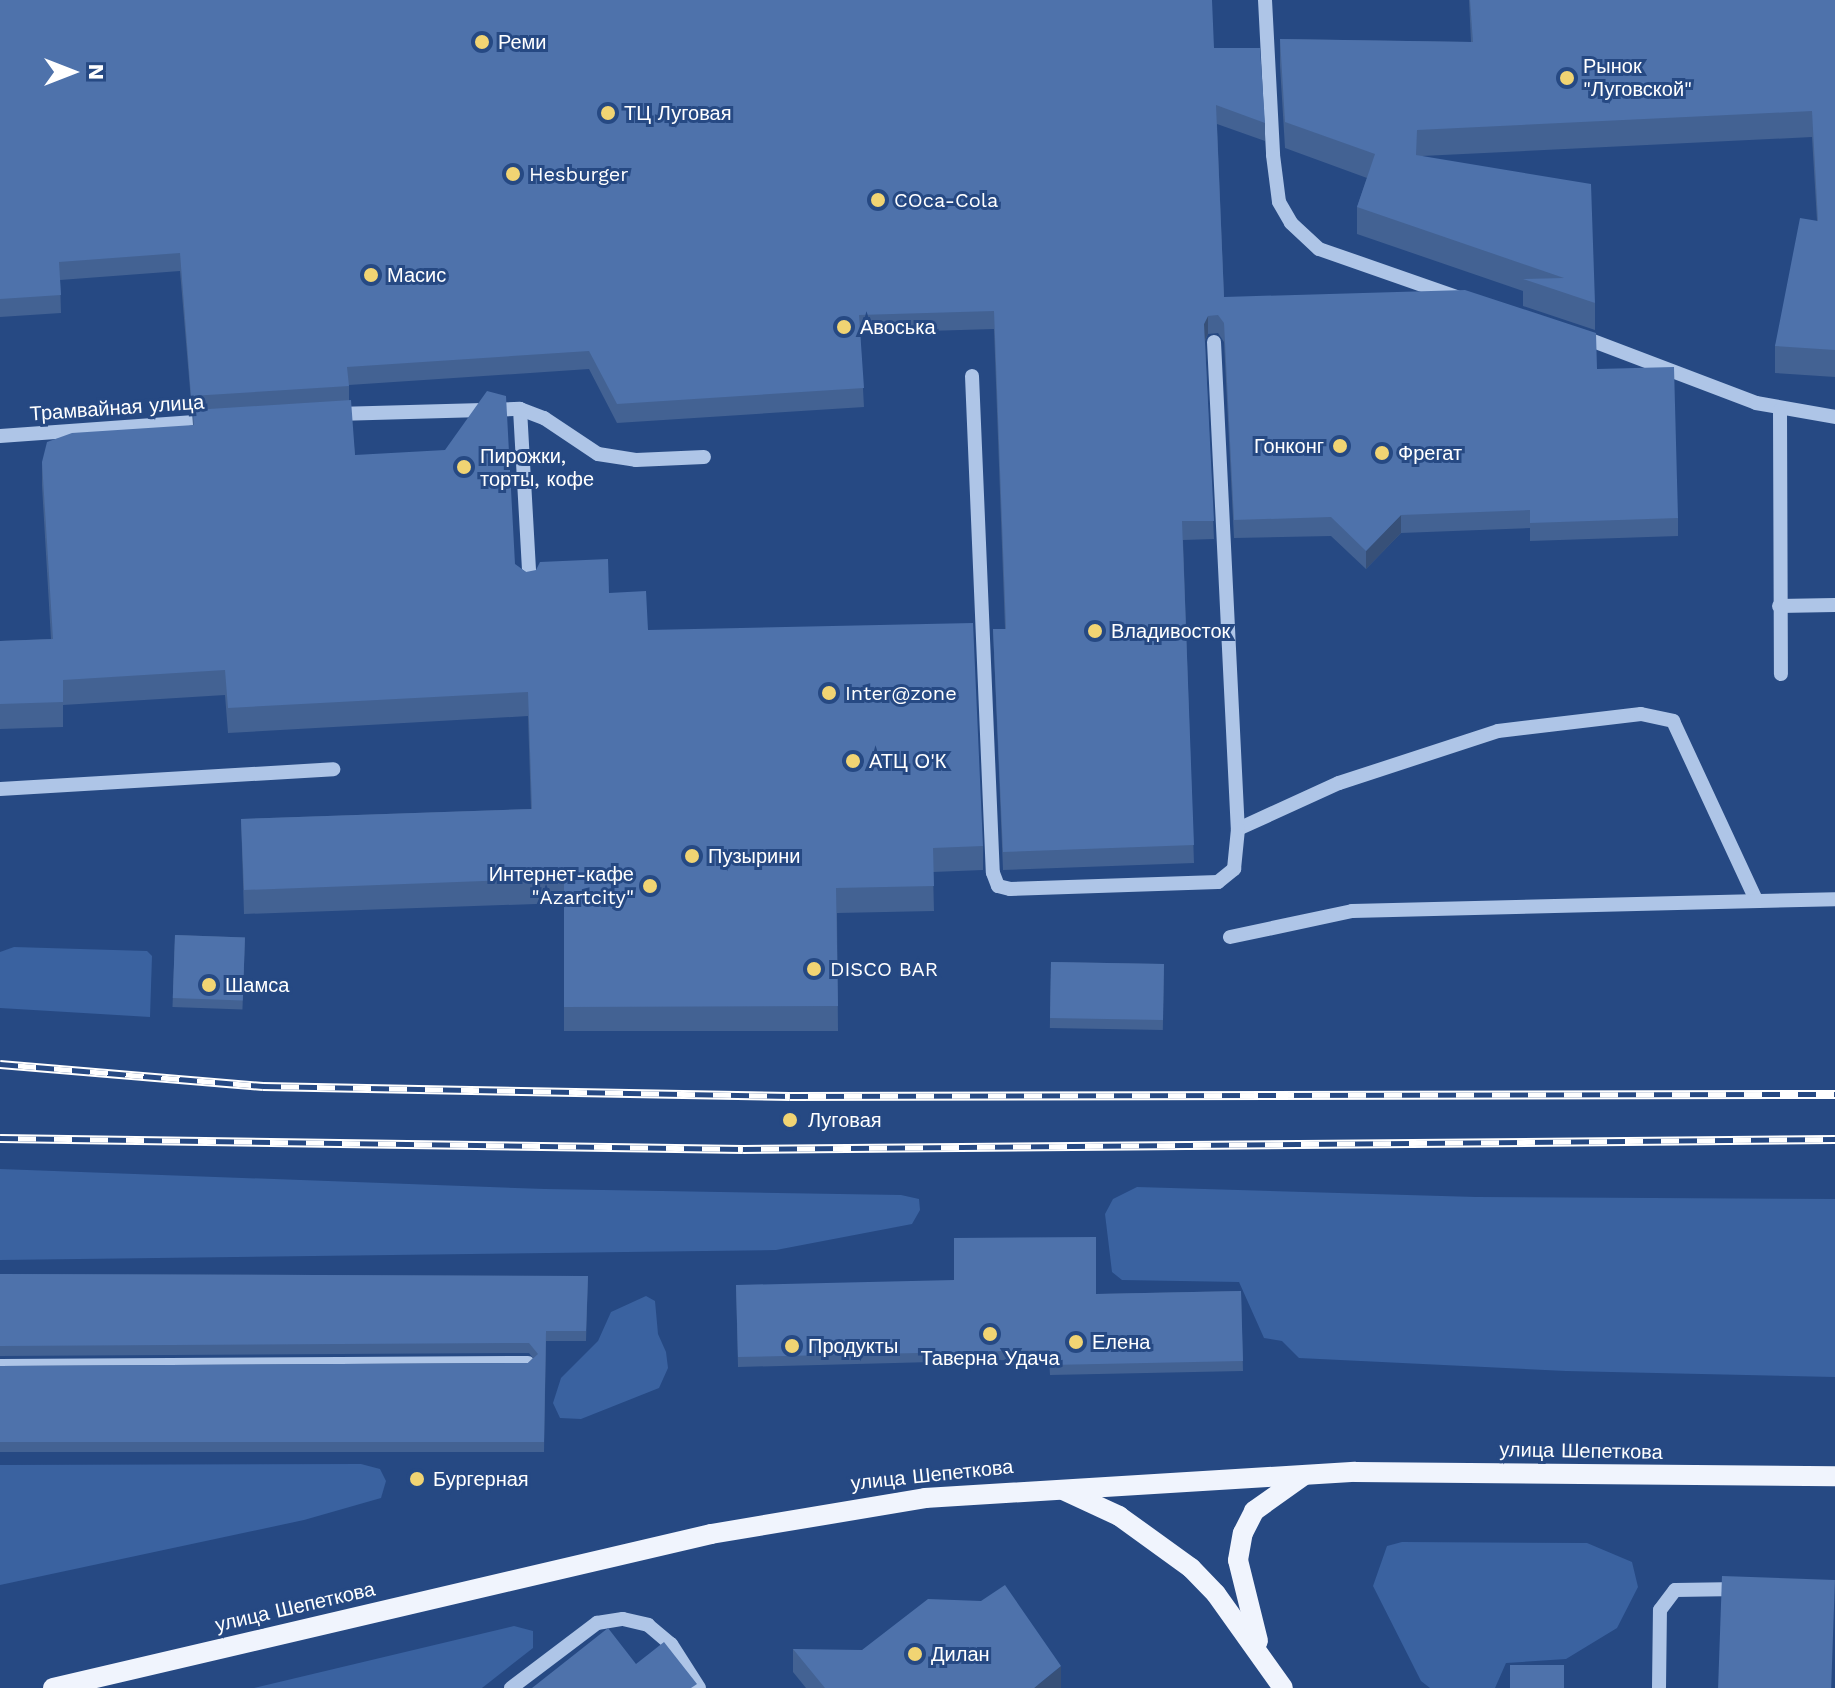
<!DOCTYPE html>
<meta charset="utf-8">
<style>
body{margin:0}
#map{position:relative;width:1835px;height:1688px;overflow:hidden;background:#264983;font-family:"Work Sans",sans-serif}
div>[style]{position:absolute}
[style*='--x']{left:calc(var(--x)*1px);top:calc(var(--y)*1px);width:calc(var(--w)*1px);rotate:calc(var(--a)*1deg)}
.green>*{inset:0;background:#3a62a0}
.minor>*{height:14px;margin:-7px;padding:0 7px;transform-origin:7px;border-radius:7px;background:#aec5e7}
.major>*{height:20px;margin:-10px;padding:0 10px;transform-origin:10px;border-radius:10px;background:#f0f4fd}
.rail>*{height:9px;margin-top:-4.5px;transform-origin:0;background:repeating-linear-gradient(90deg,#264983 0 18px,#fff 0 36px);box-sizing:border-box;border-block:2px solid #fff}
.wall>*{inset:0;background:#436293;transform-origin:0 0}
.shaded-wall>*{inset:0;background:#375078}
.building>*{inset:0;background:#4e72ab;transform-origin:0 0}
.dots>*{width:22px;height:22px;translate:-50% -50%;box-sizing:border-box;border:4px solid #264983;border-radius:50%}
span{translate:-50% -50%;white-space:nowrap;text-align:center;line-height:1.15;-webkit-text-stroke:6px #264983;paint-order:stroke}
.poi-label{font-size:20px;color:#fff}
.left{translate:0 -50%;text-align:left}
.right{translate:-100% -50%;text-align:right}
.street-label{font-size:20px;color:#fff}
.north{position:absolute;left:32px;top:32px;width:80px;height:80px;-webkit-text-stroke:6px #264983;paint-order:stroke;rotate:90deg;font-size:22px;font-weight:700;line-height:32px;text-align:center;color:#fff}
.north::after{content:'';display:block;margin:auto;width:28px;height:36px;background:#fff;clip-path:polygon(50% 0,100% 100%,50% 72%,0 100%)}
</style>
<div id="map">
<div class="green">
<i style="clip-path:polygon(14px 947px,147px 951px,152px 956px,150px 1017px,0 1008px,0 952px)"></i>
<i style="clip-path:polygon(0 1169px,545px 1189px,901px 1195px,919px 1199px,920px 1210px,912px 1224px,776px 1250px,0 1260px)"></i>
<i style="clip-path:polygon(1137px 1187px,1476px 1197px,1835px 1199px,1835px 1377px,1566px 1371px,1299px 1358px,1282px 1341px,1264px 1338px,1239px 1282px,1122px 1280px,1112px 1272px,1105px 1214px,1113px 1199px)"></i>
<i style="clip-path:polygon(646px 1296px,655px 1301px,658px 1334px,666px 1352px,668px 1368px,659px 1388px,581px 1419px,560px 1418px,553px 1403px,561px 1378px,598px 1341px,611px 1312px)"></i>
<i style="clip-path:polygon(361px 1464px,380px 1469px,386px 1481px,381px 1498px,304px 1520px,0 1585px,0 1465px)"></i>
<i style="clip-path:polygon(1402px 1542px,1587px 1543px,1632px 1562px,1638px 1587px,1617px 1628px,1566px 1659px,1506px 1663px,1495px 1688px,1430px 1688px,1421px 1681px,1373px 1586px,1387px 1546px)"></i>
<i style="clip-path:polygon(514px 1626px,533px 1631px,533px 1648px,482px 1688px,254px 1688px)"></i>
</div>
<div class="minor">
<i style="--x:1265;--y:0;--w:155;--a:87"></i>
<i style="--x:1273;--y:155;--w:47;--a:82.7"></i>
<i style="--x:1279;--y:202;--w:24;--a:60"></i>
<i style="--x:1291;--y:223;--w:38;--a:43"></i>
<i style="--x:1319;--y:249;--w:146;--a:19.2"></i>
<i style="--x:1580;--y:336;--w:188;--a:20.8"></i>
<i style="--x:1756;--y:403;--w:80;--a:10"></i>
<i style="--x:1214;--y:342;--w:488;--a:87.2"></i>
<i style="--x:1238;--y:829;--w:111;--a:-24.5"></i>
<i style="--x:1339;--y:783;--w:167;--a:-18.1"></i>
<i style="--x:1498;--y:731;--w:144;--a:-6.8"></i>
<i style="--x:1641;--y:714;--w:33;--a:12"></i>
<i style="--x:1673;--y:721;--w:197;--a:65.1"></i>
<i style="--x:972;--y:376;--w:497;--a:87.6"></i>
<i style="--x:993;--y:873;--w:14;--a:69"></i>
<i style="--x:998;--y:886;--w:12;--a:14"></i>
<i style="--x:1010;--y:889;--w:208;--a:-1.9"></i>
<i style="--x:1218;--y:882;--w:21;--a:-39"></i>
<i style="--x:1234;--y:869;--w:40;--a:-84.3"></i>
<i style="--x:520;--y:409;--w:178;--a:86.8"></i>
<i style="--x:1780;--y:410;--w:264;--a:89.8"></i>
<i style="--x:336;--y:414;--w:184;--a:-1.6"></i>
<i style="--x:520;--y:409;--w:26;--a:21"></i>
<i style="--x:544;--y:418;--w:65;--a:33.7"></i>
<i style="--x:598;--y:454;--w:38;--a:9"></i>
<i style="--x:636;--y:460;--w:68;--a:-2.5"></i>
<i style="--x:0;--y:436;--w:212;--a:-4.1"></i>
<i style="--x:1779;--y:606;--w:56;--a:-1"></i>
<i style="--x:0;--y:789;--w:334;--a:-3.4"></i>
<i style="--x:1230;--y:937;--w:125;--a:-12"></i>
<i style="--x:1352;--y:911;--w:483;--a:-1.4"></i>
<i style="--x:0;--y:1366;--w:528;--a:-0.33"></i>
<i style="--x:511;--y:1688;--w:108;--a:-37.1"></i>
<i style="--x:597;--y:1623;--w:26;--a:-9"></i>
<i style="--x:623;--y:1619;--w:26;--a:13"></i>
<i style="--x:648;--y:1625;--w:30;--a:40"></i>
<i style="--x:671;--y:1644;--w:52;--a:57.5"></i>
<i style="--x:1659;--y:1688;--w:78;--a:-89.3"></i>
<i style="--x:1660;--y:1610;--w:25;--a:-53"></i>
<i style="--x:1675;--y:1590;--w:64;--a:-0.9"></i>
</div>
<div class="major">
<i style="--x:1065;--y:1491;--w:60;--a:24.8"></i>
<i style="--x:1119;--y:1516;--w:89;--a:35.8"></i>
<i style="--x:1191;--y:1568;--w:36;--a:46"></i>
<i style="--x:1216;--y:1594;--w:115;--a:54.5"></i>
<i style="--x:1258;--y:1641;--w:83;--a:-103.9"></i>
<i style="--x:1238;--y:1560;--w:27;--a:-80"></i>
<i style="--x:1243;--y:1533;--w:25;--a:-63"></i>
<i style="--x:1254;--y:1511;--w:60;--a:-35.5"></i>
<i style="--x:53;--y:1688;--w:676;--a:-13.17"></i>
<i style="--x:711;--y:1534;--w:217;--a:-9.5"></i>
<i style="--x:925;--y:1498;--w:431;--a:-3.5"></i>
<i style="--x:1355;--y:1472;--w:480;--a:0.5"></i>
</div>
<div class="rail">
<i style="--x:0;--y:1064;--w:264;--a:4.8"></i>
<i style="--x:263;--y:1086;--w:527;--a:1.09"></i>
<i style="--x:790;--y:1096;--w:1045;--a:-0.11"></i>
<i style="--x:0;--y:1138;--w:743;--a:0.85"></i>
<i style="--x:743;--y:1149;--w:1092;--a:-0.52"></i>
</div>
<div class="wall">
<i style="clip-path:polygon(0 0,1214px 48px,1265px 123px,1265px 141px,1217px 124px,1224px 297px,1597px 369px,1678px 518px,1678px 536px,1530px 541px,1530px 528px,1401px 533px,1366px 569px,1331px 536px,1234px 538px,1224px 342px,1218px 333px,1208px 334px,1205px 341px,1214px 539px,1183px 540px,1194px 863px,1003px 870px,993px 629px,1005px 629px,994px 329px,860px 333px,864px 407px,617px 423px,589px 369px,349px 385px,349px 400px,355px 455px,526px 572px,609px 593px,648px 630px,983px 846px,983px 870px,933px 872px,934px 911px,837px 913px,838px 1031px,564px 1031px,564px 903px,244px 914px,241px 819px,531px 809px,528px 716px,228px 733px,225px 695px,63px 705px,63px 727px,0 729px,0 641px,51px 639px,42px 486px,42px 462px,193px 425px,180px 271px,60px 280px,61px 313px,0 317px)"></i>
<i style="clip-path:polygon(1469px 0,1835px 0,1835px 377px,1775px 373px,1775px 346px,1817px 221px,1812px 137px,1422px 156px,1595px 303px,1595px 330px,1523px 306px,1523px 291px,1357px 234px,1357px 207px,1367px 178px,1285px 148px,1280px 66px,1280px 39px,1471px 42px)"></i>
<i style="left:175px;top:935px;width:70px;height:72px;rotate:2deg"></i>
<i style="left:1051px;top:962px;width:113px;height:66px;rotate:1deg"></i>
<i style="clip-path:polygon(0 1274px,588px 1276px,586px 1341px,546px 1341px,544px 1452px,0 1452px,0 1366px,528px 1363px,533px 1358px,529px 1353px,0 1356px)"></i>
<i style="clip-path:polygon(736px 1285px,1096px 1294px,1241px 1291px,1243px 1371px,1050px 1375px,1049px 1359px,738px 1367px)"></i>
<i style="clip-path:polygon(793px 1649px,1061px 1688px,806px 1688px,793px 1672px)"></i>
</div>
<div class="shaded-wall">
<i style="clip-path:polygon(1208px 316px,1208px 334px,1204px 342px,1204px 324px)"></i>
<i style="clip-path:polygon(1401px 515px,1401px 533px,1366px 569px,1366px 551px)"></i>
<i style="clip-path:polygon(1061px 1666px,1061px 1688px,1034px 1688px)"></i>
</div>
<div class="building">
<i style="clip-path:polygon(0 0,1212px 0,1214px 48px,1260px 48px,1265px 123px,1216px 105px,1224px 297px,1465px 290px,1596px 333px,1597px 369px,1674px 367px,1678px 518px,1530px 523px,1530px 510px,1401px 515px,1366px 551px,1331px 517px,1234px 520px,1224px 323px,1218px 315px,1208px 316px,1204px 324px,1214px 521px,1182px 521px,1194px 845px,1003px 852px,993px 629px,1006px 629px,994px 311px,859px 315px,864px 388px,617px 404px,589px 351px,347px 367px,349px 386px,191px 396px,180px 253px,59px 262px,61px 295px,0 299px)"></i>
<i style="clip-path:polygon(1470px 0,1835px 0,1835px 350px,1775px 346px,1800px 218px,1818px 221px,1812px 111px,1417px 130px,1416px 155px,1591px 184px,1595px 303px,1523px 279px,1564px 278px,1357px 207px,1375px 154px,1285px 122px,1280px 39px,1473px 42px)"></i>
<i style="clip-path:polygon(487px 391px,506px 396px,515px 564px,526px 572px,536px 570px,540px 562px,608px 559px,609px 593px,646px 591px,648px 630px,973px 623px,983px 846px,933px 848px,934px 886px,836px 888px,838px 1006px,564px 1007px,564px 878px,244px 890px,241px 819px,532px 809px,528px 692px,228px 708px,225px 670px,63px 680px,63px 702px,0 704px,0 641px,53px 639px,42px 462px,47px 442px,72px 433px,194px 425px,193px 410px,351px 400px,355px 455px,445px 450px)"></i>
<i style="left:175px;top:935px;width:70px;height:63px;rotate:2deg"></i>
<i style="left:1051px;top:962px;width:113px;height:56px;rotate:1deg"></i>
<i style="clip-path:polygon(1096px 1237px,1096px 1294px,1241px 1291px,1243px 1361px,1050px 1365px,1049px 1350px,738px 1357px,736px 1285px,954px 1280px,954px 1238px)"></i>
<i style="clip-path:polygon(0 1274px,588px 1276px,586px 1331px,546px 1331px,544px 1442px,0 1442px,0 1366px,528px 1363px,538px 1354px,529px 1343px,0 1346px)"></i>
<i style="left:1722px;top:1576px;width:113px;height:112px;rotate:2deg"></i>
<i style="clip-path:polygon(1005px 1585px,1061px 1666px,1034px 1688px,825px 1688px,793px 1649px,862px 1650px,928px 1599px,981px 1601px)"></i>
<i style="clip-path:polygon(608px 1628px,636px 1664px,664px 1642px,697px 1684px,691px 1688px,532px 1688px)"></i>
<i style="left:1564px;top:1665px;width:23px;height:54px;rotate:90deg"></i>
</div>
<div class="dots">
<i style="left:482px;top:42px;background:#f1d473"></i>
<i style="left:1567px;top:78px;background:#f1d473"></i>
<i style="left:608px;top:113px;background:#f1d473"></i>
<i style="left:513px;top:174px;background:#f1d473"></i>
<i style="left:878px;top:200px;background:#f1d473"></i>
<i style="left:371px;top:275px;background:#f1d473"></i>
<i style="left:844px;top:327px;background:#f1d473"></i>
<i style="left:1340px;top:446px;background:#f1d473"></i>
<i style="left:1382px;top:453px;background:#f1d473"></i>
<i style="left:464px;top:467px;background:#f1d473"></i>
<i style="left:1095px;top:631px;background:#f1d473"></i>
<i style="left:829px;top:693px;background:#f1d473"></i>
<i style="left:853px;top:761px;background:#f1d473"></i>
<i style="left:692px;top:856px;background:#f1d473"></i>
<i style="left:650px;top:886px;background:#f1d473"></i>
<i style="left:814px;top:969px;background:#f1d473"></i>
<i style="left:209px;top:985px;background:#f1d473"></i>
<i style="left:790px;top:1120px;background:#f1d473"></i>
<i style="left:990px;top:1334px;background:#f1d473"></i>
<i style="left:1076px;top:1342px;background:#f1d473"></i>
<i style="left:792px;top:1346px;background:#f1d473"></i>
<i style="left:417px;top:1479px;background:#f1d473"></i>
<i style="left:915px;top:1654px;background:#f1d473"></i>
</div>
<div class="poi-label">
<span class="left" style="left:498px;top:42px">Реми</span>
<span class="left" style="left:1583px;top:78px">Рынок<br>"Луговской"</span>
<span class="left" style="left:624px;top:113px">ТЦ Луговая</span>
<span class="left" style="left:529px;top:174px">Hesburger</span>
<span class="left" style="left:894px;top:200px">COca-Cola</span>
<span class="left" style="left:387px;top:275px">Масис</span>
<span class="left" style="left:860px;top:327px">Авоська</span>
<span class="right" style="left:1324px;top:446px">Гонконг</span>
<span class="left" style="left:1398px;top:453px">Фрегат</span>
<span class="left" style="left:480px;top:468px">Пирожки,<br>торты, кофе</span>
<span class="left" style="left:1111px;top:631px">Владивосток</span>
<span class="left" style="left:845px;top:693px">Inter@zone</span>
<span class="left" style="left:869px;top:761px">АТЦ О'К</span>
<span class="left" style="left:708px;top:856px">Пузырини</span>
<span class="right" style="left:634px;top:886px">Интернет-кафе<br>"Azartcity"</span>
<span class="left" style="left:830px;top:969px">DISCO BAR</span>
<span class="left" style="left:225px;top:985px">Шамса</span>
<span class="left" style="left:808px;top:1120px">Луговая</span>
<span class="left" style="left:1092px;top:1342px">Елена</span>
<span class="left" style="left:808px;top:1346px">Продукты</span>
<span style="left:990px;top:1358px">Таверна Удача</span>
<span class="left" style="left:433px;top:1479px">Бургерная</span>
<span class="left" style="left:931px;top:1654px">Дилан</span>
</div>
<div class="street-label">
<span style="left:117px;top:408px;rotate:-4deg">Трамвайная улица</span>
<span style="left:1581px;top:1451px;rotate:1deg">улица Шепеткова</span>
<span style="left:932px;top:1475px;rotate:-6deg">улица Шепеткова</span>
<span style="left:295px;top:1607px;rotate:-13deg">улица Шепеткова</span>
</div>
<div class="north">N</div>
</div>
